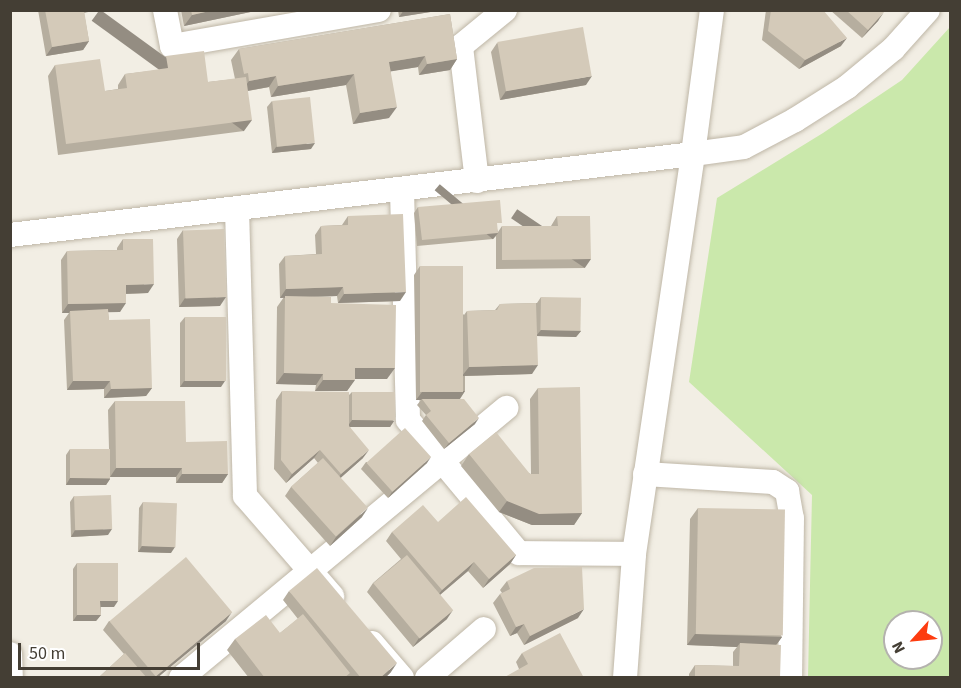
<!DOCTYPE html>
<style>
body{margin:0}
#map{position:relative;width:961px;height:688px;overflow:hidden;background:#f2eee4;font-family:"Source Sans 3",sans-serif}
div>[style]{position:absolute}
[style*='--x']{left:calc(var(--x)*1px);top:calc(var(--y)*1px);width:calc(var(--w)*1px);rotate:calc(var(--a)*1deg)}
.green>*{inset:0;background:#cae8ab}
.roads{filter:drop-shadow(0 0 2px #beb6a6) drop-shadow(0 0 2px #beb6a6)}
.minor>*{height:24px;margin:-12px;padding:0 12px;transform-origin:12px;border-radius:12px;background:#fff}
.wall>*{inset:0;background:#b6ae9f}
.shaded-wall>*{inset:0;background:#948d82;transform-origin:0 0}
.building>*{inset:0;background:#d4cab9;transform-origin:0 0}
span{translate:-50% -50%;white-space:nowrap;text-align:center;line-height:1.15;-webkit-text-stroke:5px #fff;paint-order:stroke}
.frame{position:absolute;inset:0;border:12px solid #443e34;pointer-events:none}
.north{position:absolute;left:883px;top:610px;width:60px;height:60px;box-sizing:border-box;background:#fff;border:2px solid #b4b2ae;border-radius:50%;rotate:243deg;font-size:16px;font-weight:700;line-height:24px;text-align:center;color:#443e34}
.north::after{content:'';display:block;margin:auto;width:21px;height:27px;background:#fd3c10;clip-path:polygon(50% 0,100% 100%,50% 72%,0 100%)}
.scale{position:absolute;left:18px;top:643px;width:182px;height:27px;box-sizing:border-box;border:3px solid #443e34;border-top:0;padding-left:8px;font-size:18px;line-height:21px;white-space:nowrap;color:#443e34;-webkit-text-stroke:4px #fff;paint-order:stroke}
</style>
<div id="map">
<div class="green">
<i style="clip-path:polygon(evenodd,950px 27px,950px 677px,808px 677px,812px 495px,689px 382px,717px 198px,823px 133px,902px 80px,950px 27px,895px 622px,931px 622px,931px 658px,895px 658px,895px 622px)"></i>
</div>
<div class="roads">
<div class="minor">
<i style="--x:165;--y:10;--w:37;--a:79"></i>
<i style="--x:172;--y:46;--w:210;--a:-9.9"></i>
<i style="--x:477;--y:181;--w:136;--a:-96.8"></i>
<i style="--x:461;--y:46;--w:57;--a:-39.3"></i>
<i style="--x:402;--y:190;--w:230;--a:88.5"></i>
<i style="--x:408;--y:420;--w:173;--a:50.2"></i>
<i style="--x:519;--y:553;--w:115;--a:0.5"></i>
<i style="--x:237;--y:209;--w:287;--a:88.4"></i>
<i style="--x:245;--y:496;--w:133;--a:49"></i>
<i style="--x:10;--y:235;--w:688;--a:-6.76"></i>
<i style="--x:693;--y:154;--w:145;--a:-82.5"></i>
<i style="--x:645;--y:474;--w:128;--a:3.6"></i>
<i style="--x:773;--y:482;--w:17;--a:33"></i>
<i style="--x:787;--y:491;--w:27;--a:80"></i>
<i style="--x:792;--y:518;--w:160;--a:90.7"></i>
<i style="--x:372;--y:643;--w:46;--a:49.4"></i>
<i style="--x:10;--y:654;--w:24;--a:88"></i>
<i style="--x:181;--y:678;--w:423;--a:-39.7"></i>
<i style="--x:427;--y:678;--w:75;--a:-40.7"></i>
<i style="--x:625;--y:678;--w:124;--a:-85.8"></i>
<i style="--x:634;--y:554;--w:404;--a:-81.6"></i>
<i style="--x:693;--y:154;--w:51;--a:-7.8"></i>
<i style="--x:744;--y:147;--w:58;--a:-27.9"></i>
<i style="--x:795;--y:120;--w:62;--a:-32.4"></i>
<i style="--x:847;--y:87;--w:60;--a:-39.6"></i>
<i style="--x:893;--y:49;--w:52;--a:-48.1"></i>
</div>
</div>
<div class="wall">
<i style="clip-path:polygon(38px 10px,97px 10px,84px 13px,89px 41px,83px 50px,46px 56px)"></i>
<i style="clip-path:polygon(181px 10px,260px 10px,184px 26px)"></i>
<i style="clip-path:polygon(398px 10px,443px 10px,399px 17px)"></i>
<i style="clip-path:polygon(766px 10px,823px 10px,841px 46px,799px 69px,762px 40px)"></i>
<i style="clip-path:polygon(830px 10px,882px 10px,878px 21px,862px 38px)"></i>
<i style="clip-path:polygon(450px 14px,457px 59px,450px 70px,419px 75px,418px 67px,391px 71px,389px 118px,353px 124px,346px 85px,271px 97px,269px 87px,248px 91px,244px 131px,58px 155px,48px 76px,55px 65px,105px 91px,118px 89px,118px 85px,125px 74px,159px 70px,158px 67px,166px 56px,208px 82px,235px 79px,231px 60px,239px 49px)"></i>
<i style="clip-path:polygon(497px 43px,586px 85px,500px 100px,491px 52px)"></i>
<i style="clip-path:polygon(272px 101px,311px 149px,272px 153px,267px 107px)"></i>
<i style="clip-path:polygon(418px 207px,497px 229px,498px 232px,502px 226px,551px 226px,557px 216px,585px 268px,496px 269px,496px 236px,493px 239px,417px 246px,414px 213px)"></i>
<i style="clip-path:polygon(348px 216px,400px 301px,338px 303px,337px 296px,306px 297px,331px 303px,387px 379px,355px 379px,347px 391px,315px 391px,316px 385px,276px 384px,277px 307px,284px 297px,280px 298px,279px 264px,285px 256px,316px 254px,315px 235px,321px 226px,342px 225px)"></i>
<i style="clip-path:polygon(183px 230px,220px 306px,179px 307px,177px 239px)"></i>
<i style="clip-path:polygon(123px 239px,148px 293px,126px 294px,120px 312px,108px 312px,109px 320px,152px 388px,146px 396px,104px 398px,104px 389px,67px 390px,64px 320px,69px 313px,62px 313px,61px 260px,67px 251px,117px 250px,117px 248px)"></i>
<i style="clip-path:polygon(420px 266px,464px 315px,467px 311px,495px 310px,500px 304px,537px 303px,541px 297px,581px 331px,576px 337px,537px 336px,532px 374px,465px 376px,465px 391px,460px 399px,475px 424px,444px 449px,422px 421px,426px 415px,417px 405px,421px 400px,416px 400px,414px 275px)"></i>
<i style="clip-path:polygon(185px 317px,221px 387px,180px 387px,180px 323px)"></i>
<i style="clip-path:polygon(538px 388px,582px 513px,574px 525px,532px 525px,499px 512px,461px 466px,469px 454px,531px 474px,530px 399px)"></i>
<i style="clip-path:polygon(282px 391px,349px 395px,352px 392px,394px 421px,390px 427px,350px 427px,363px 458px,340px 478px,362px 517px,330px 546px,285px 496px,291px 487px,318px 463px,314px 458px,286px 483px,274px 469px,276px 400px)"></i>
<i style="clip-path:polygon(115px 401px,186px 442px,228px 474px,222px 483px,176px 483px,176px 477px,110px 477px,110px 479px,106px 485px,66px 485px,66px 455px,70px 449px,109px 449px,108px 410px)"></i>
<i style="clip-path:polygon(366px 462px,427px 463px,388px 498px,361px 469px)"></i>
<i style="clip-path:polygon(74px 496px,108px 535px,71px 537px,70px 502px)"></i>
<i style="clip-path:polygon(143px 502px,171px 553px,138px 552px,139px 508px)"></i>
<i style="clip-path:polygon(698px 508px,782px 637px,776px 645px,780px 678px,689px 678px,689px 674px,695px 665px,733px 666px,733px 652px,737px 647px,687px 645px,690px 519px)"></i>
<i style="clip-path:polygon(438px 522px,516px 555px,510px 564px,483px 588px,468px 571px,440px 595px,447px 619px,413px 647px,367px 592px,373px 583px,401px 559px,386px 541px,392px 532px)"></i>
<i style="clip-path:polygon(77px 563px,114px 607px,101px 607px,101px 615px,96px 621px,73px 621px,73px 569px)"></i>
<i style="clip-path:polygon(507px 581px,578px 618px,524px 645px,517px 633px,510px 636px,493px 603px,500px 594px,502px 593px,500px 590px)"></i>
<i style="clip-path:polygon(289px 591px,391px 672px,385px 678px,249px 678px,227px 650px,235px 639px,280px 633px,298px 619px,283px 600px)"></i>
<i style="clip-path:polygon(109px 621px,226px 621px,157px 678px,98px 678px,124px 654px,103px 630px)"></i>
<i style="clip-path:polygon(522px 653px,584px 678px,519px 669px,516px 662px)"></i>
</div>
<div class="shaded-wall">
<i style="clip-path:polygon(79px 10px,97px 10px,76px 14px)"></i>
<i style="clip-path:polygon(214px 10px,260px 10px,184px 26px,192px 15px)"></i>
<i style="clip-path:polygon(404px 10px,443px 10px,399px 17px)"></i>
<i style="clip-path:polygon(884px 12px,878px 21px,862px 38px,868px 30px)"></i>
<i style="clip-path:polygon(847px 38px,841px 46px,799px 69px,805px 60px)"></i>
<i style="clip-path:polygon(89px 41px,83px 50px,46px 56px,52px 47px)"></i>
<i style="clip-path:polygon(425px 56px,418px 67px,381px 73px,389px 62px)"></i>
<i style="clip-path:polygon(457px 59px,450px 70px,419px 75px,427px 64px)"></i>
<i style="clip-path:polygon(354px 74px,346px 85px,271px 97px,278px 86px)"></i>
<i style="clip-path:polygon(276px 76px,269px 87px,241px 92px,249px 81px)"></i>
<i style="clip-path:polygon(592px 76px,586px 85px,500px 100px,506px 91px)"></i>
<i style="clip-path:polygon(397px 107px,389px 118px,353px 124px,360px 113px)"></i>
<i style="left:252px;top:120px;width:14px;height:188px;rotate:126deg"></i>
<i style="clip-path:polygon(315px 143px,311px 149px,272px 153px,276px 147px)"></i>
<i style="left:498px;top:233px;width:8px;height:76px;rotate:130deg"></i>
<i style="left:591px;top:259px;width:11px;height:89px;rotate:124deg"></i>
<i style="clip-path:polygon(154px 284px,148px 293px,120px 294px,126px 285px)"></i>
<i style="clip-path:polygon(343px 287px,337px 296px,280px 298px,286px 289px)"></i>
<i style="clip-path:polygon(406px 292px,400px 301px,338px 303px,344px 294px)"></i>
<i style="clip-path:polygon(226px 297px,220px 306px,179px 307px,185px 298px)"></i>
<i style="clip-path:polygon(126px 303px,120px 312px,70px 313px,70px 311px,69px 313px,62px 313px,68px 304px)"></i>
<i style="clip-path:polygon(541px 330px,581px 331px,576px 337px,536px 336px)"></i>
<i style="clip-path:polygon(538px 365px,532px 374px,462px 376px,469px 367px)"></i>
<i style="clip-path:polygon(355px 368px,395px 368px,387px 379px,347px 379px)"></i>
<i style="clip-path:polygon(284px 373px,323px 374px,316px 385px,276px 384px)"></i>
<i style="clip-path:polygon(323px 380px,355px 380px,347px 391px,315px 391px)"></i>
<i style="clip-path:polygon(73px 381px,110px 381px,104px 389px,67px 390px)"></i>
<i style="clip-path:polygon(184px 381px,225px 381px,221px 387px,180px 387px)"></i>
<i style="clip-path:polygon(152px 388px,146px 396px,104px 398px,111px 389px)"></i>
<i style="clip-path:polygon(465px 391px,459px 400px,422px 399px,421px 400px,416px 400px,422px 392px)"></i>
<i style="clip-path:polygon(479px 418px,475px 424px,444px 449px,449px 443px)"></i>
<i style="clip-path:polygon(352px 420px,394px 421px,390px 427px,347px 427px)"></i>
<i style="clip-path:polygon(320px 450px,314px 458px,286px 483px,292px 474px)"></i>
<i style="clip-path:polygon(369px 450px,363px 458px,335px 483px,341px 474px)"></i>
<i style="clip-path:polygon(431px 457px,427px 463px,388px 498px,392px 492px)"></i>
<i style="clip-path:polygon(116px 468px,182px 468px,176px 477px,110px 477px)"></i>
<i style="clip-path:polygon(182px 474px,228px 474px,222px 483px,176px 483px)"></i>
<i style="clip-path:polygon(70px 478px,110px 479px,106px 485px,66px 485px)"></i>
<i style="clip-path:polygon(507px 501px,582px 513px,574px 525px,532px 525px,499px 512px)"></i>
<i style="clip-path:polygon(368px 508px,362px 517px,330px 546px,336px 537px)"></i>
<i style="clip-path:polygon(112px 529px,108px 535px,71px 537px,75px 530px)"></i>
<i style="clip-path:polygon(142px 546px,175px 547px,171px 553px,138px 552px)"></i>
<i style="clip-path:polygon(516px 555px,510px 564px,483px 588px,489px 579px)"></i>
<i style="clip-path:polygon(474px 562px,468px 571px,435px 599px,442px 590px)"></i>
<i style="clip-path:polygon(100px 601px,118px 601px,114px 607px,96px 607px)"></i>
<i style="clip-path:polygon(584px 609px,578px 618px,524px 645px,530px 636px)"></i>
<i style="clip-path:polygon(453px 610px,447px 619px,413px 647px,419px 638px)"></i>
<i style="clip-path:polygon(232px 612px,226px 621px,157px 678px,154px 678px)"></i>
<i style="clip-path:polygon(77px 615px,101px 615px,96px 621px,73px 621px)"></i>
<i style="clip-path:polygon(524px 624px,517px 633px,510px 636px,516px 627px)"></i>
<i style="clip-path:polygon(695px 634px,782px 637px,774px 648px,740px 643px,737px 647px,687px 645px)"></i>
<i style="clip-path:polygon(397px 663px,391px 672px,385px 678px,380px 678px)"></i>
</div>
<div class="building">
<i style="clip-path:polygon(45px 10px,84px 10px,89px 41px,52px 47px)"></i>
<i style="clip-path:polygon(191px 10px,214px 10px,192px 15px)"></i>
<i style="clip-path:polygon(771px 10px,823px 10px,847px 38px,805px 60px,768px 31px)"></i>
<i style="clip-path:polygon(846px 10px,882px 10px,884px 12px,868px 30px)"></i>
<i style="clip-path:polygon(450px 14px,457px 59px,427px 64px,425px 56px,389px 62px,397px 107px,360px 113px,354px 74px,278px 86px,276px 76px,249px 81px,248px 73px,244px 74px,239px 49px)"></i>
<i style="left:583px;top:27px;width:50px;height:87px;rotate:80deg"></i>
<i style="clip-path:polygon(204px 51px,208px 82px,246px 77px,252px 120px,66px 144px,55px 65px,100px 59px,105px 91px,127px 88px,125px 74px,168px 68px,166px 56px)"></i>
<i style="left:310px;top:97px;width:46px;height:38px;rotate:84deg"></i>
<i style="clip-path:polygon(500px 200px,502px 223px,497px 223px,498px 233px,422px 240px,418px 207px)"></i>
<i style="clip-path:polygon(403px 214px,406px 292px,344px 294px,343px 287px,286px 289px,285px 256px,322px 254px,321px 226px,348px 225px,348px 216px)"></i>
<i style="clip-path:polygon(557px 216px,590px 216px,591px 259px,502px 260px,502px 226px,558px 226px)"></i>
<i style="left:224px;top:229px;width:68px;height:41px;rotate:88deg"></i>
<i style="clip-path:polygon(123px 239px,153px 239px,154px 284px,126px 285px,126px 303px,68px 304px,67px 251px,123px 250px)"></i>
<i style="left:420px;top:266px;width:43px;height:126px"></i>
<i style="clip-path:polygon(285px 296px,331px 297px,331px 303px,396px 305px,395px 368px,355px 368px,355px 380px,323px 380px,323px 374px,284px 373px)"></i>
<i style="left:541px;top:297px;width:40px;height:33px;rotate:1deg"></i>
<i style="clip-path:polygon(536px 303px,538px 365px,469px 367px,467px 311px,497px 310px,500px 304px)"></i>
<i style="clip-path:polygon(108px 309px,109px 320px,150px 319px,152px 388px,111px 389px,110px 381px,73px 381px,70px 311px)"></i>
<i style="left:185px;top:317px;width:41px;height:64px"></i>
<i style="clip-path:polygon(580px 387px,582px 513px,539px 514px,507px 501px,469px 454px,496px 432px,530px 474px,539px 474px,538px 388px)"></i>
<i style="clip-path:polygon(282px 391px,349px 392px,349px 426px,369px 450px,341px 474px,320px 450px,292px 474px,281px 460px)"></i>
<i style="left:352px;top:392px;width:43px;height:28px"></i>
<i style="clip-path:polygon(422px 399px,464px 399px,479px 418px,449px 443px,426px 415px,431px 411px)"></i>
<i style="clip-path:polygon(115px 401px,185px 401px,186px 442px,227px 441px,228px 474px,182px 474px,182px 468px,116px 468px)"></i>
<i style="left:405px;top:428px;width:39px;height:52px;rotate:48deg"></i>
<i style="left:70px;top:449px;width:40px;height:29px"></i>
<i style="left:323px;top:458px;width:67px;height:43px;rotate:48deg"></i>
<i style="left:111px;top:495px;width:34px;height:37px;rotate:88deg"></i>
<i style="clip-path:polygon(466px 497px,516px 555px,489px 579px,474px 562px,442px 590px,392px 532px,423px 505px,438px 522px)"></i>
<i style="left:143px;top:502px;width:34px;height:44px;rotate:2deg"></i>
<i style="left:698px;top:508px;width:87px;height:126px;rotate:1deg"></i>
<i style="left:407px;top:555px;width:72px;height:44px;rotate:50deg"></i>
<i style="left:186px;top:557px;width:72px;height:100px;rotate:50deg"></i>
<i style="clip-path:polygon(77px 563px,118px 563px,118px 601px,100px 601px,101px 615px,77px 615px)"></i>
<i style="clip-path:polygon(582px 567px,584px 609px,530px 636px,524px 624px,516px 627px,500px 594px,510px 589px,507px 581px,534px 568px)"></i>
<i style="clip-path:polygon(317px 568px,397px 663px,380px 678px,361px 678px,289px 591px)"></i>
<i style="clip-path:polygon(303px 614px,350px 673px,344px 678px,265px 678px,235px 639px,266px 615px,280px 633px)"></i>
<i style="clip-path:polygon(560px 633px,584px 678px,503px 678px,528px 664px,522px 653px)"></i>
<i style="clip-path:polygon(740px 643px,781px 645px,780px 678px,695px 678px,695px 665px,739px 666px)"></i>
<i style="clip-path:polygon(125px 653px,147px 678px,98px 678px)"></i>
</div>
<div class="frame"></div>
<div class="north">N</div>
<div class="scale">50 m</div>
</div>
